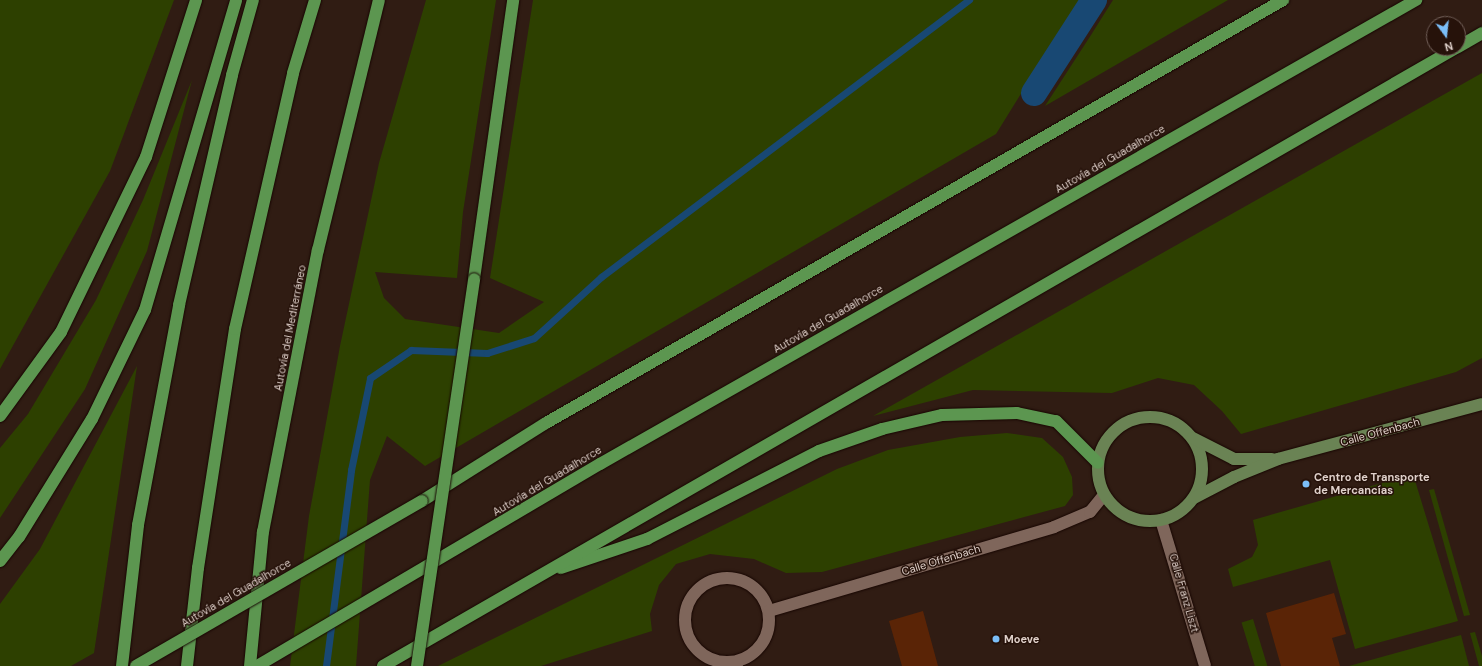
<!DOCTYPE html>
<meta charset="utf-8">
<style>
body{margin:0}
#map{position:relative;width:1482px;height:666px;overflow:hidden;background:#301c13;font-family:"DM Sans",sans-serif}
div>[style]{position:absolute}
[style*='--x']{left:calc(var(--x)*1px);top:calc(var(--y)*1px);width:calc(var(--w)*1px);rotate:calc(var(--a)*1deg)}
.green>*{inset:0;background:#2d4000;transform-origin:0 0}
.stream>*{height:7px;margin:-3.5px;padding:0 3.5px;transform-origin:3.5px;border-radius:3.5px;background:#184873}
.canal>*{height:26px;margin:-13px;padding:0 13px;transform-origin:13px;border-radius:13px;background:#184873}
.building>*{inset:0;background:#5a2406}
.roads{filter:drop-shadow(0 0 1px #170601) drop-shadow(0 0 1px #170601)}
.lane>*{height:10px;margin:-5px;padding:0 5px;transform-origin:5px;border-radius:5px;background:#7f665b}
.street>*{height:12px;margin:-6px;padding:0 6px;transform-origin:6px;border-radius:6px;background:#7f665b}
.street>.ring{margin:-6px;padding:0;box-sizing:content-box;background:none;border:12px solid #7f665b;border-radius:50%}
.primary>*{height:12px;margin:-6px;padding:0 6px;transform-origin:6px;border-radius:6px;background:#6a8354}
.primary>.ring{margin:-6px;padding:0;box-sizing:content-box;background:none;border:12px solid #6a8354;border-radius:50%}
.highway>*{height:12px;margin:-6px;padding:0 6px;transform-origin:6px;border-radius:6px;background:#5c9650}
.bridges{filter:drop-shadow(0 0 1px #170601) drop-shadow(0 0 1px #170601)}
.highway-bridge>*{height:12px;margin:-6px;padding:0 6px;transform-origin:6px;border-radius:6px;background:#5c9650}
.dots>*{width:11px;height:11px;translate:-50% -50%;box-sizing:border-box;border:2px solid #26120a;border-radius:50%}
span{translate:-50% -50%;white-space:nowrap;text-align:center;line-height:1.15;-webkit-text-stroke:3px #26120a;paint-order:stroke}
.street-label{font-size:11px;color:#dfd0ca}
.poi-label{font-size:11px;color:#dfd0ca;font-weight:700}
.left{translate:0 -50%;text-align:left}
.north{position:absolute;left:1426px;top:16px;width:40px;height:40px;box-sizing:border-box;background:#26120a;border:1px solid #705e57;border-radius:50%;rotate:165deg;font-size:11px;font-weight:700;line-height:16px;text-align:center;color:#dfd0ca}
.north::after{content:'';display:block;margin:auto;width:14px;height:18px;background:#7bbef8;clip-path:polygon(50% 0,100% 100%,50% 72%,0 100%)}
</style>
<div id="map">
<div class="green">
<i style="clip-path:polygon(0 0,174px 0,110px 171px,0 369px)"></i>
<i style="clip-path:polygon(426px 0,496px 0,463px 212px,457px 278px,375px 272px,384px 298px,405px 319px,499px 333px,544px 302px,490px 278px,533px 0,1079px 0,996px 134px,425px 466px,387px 436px,370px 480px,356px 666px,290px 666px,309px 516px,340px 346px,379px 163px)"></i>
<i style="clip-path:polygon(1113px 0,1228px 0,1045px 106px,1091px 35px)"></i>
<i style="clip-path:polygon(1482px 73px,1482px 358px,1456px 372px,1241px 434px,1222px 411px,1194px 385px,1158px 378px,1112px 393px,973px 390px,873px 416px)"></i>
<i style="clip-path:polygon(192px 80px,147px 251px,85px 389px,0 518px,0 448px,28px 414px,96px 300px,143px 200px)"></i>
<i style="clip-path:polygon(137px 366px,94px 653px,71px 666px,0 666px,0 604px,40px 549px)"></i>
<i style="clip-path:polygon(1007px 433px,1042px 438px,1063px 457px,1072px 477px,1073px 495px,1065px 506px,822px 572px,786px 573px,754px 559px,710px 554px,676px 564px,659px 585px,650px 614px,652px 631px,541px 666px,438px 666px,837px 469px,888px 450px,960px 437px)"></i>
<i style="clip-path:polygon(1413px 474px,1458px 621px,1355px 649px,1330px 560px,1233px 587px,1228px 569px,1252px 557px,1258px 545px,1253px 520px)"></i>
<i style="clip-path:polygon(1434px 489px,1470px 615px,1464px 616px,1429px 490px)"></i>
<i style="left:1253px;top:619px;width:49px;height:12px;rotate:73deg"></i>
<i style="clip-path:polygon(1475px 632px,1482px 656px,1482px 666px,1479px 666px,1470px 633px)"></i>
<i style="clip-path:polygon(1461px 635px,1469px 666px,1349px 666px)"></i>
</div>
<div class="stream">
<i style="--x:326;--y:666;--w:198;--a:-82.7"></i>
<i style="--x:351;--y:470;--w:94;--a:-78.3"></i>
<i style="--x:370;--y:378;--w:50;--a:-34.3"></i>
<i style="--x:411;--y:350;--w:76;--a:2.3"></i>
<i style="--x:487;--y:353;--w:49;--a:-17.7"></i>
<i style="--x:534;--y:338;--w:91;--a:-42.3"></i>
<i style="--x:601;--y:277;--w:461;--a:-37"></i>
</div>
<div class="canal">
<i style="--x:1034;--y:93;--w:111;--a:-57.2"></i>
</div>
<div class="building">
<i style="clip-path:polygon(1334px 593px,1346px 634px,1332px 638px,1340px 666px,1281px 666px,1266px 613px)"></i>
<i style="clip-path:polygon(923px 611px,938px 666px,902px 666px,889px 621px)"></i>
</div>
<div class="roads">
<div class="lane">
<i style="--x:737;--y:661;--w:5;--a:79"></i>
</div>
<div class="street">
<i style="--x:1161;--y:520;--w:152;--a:73.2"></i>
<i class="ring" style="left:685px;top:578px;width:72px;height:72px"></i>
<i style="--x:769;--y:611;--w:297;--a:-16.4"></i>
<i style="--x:1054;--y:527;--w:39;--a:-23"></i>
<i style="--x:1090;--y:512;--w:22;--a:-51"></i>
</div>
<div class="primary">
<i class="ring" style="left:1098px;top:417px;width:92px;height:92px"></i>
<i style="--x:1193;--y:438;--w:46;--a:27.1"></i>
<i style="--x:1234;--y:459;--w:38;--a:0"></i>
<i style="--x:1194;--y:498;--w:45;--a:-27.7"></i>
<i style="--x:1234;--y:477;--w:48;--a:-22.2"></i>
<i style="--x:1278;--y:459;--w:211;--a:-15.1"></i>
</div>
<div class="highway">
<i style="--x:1458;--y:47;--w:28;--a:-30"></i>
<i style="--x:474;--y:279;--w:282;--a:-82"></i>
<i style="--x:0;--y:416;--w:104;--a:-54"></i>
<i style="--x:61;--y:332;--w:195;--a:-64.1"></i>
<i style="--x:146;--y:157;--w:165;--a:-72.3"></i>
<i style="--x:422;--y:501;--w:146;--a:-32.2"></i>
<i style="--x:546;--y:423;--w:850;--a:-29.85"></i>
<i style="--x:0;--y:561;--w:31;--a:-52"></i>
<i style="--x:19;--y:537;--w:139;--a:-58.3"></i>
<i style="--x:92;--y:419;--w:121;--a:-64.1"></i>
<i style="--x:145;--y:310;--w:323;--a:-73.6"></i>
<i style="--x:561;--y:568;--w:91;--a:-18.6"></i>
<i style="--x:647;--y:539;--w:193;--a:-27.1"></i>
<i style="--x:819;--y:451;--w:67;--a:-19.2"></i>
<i style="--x:882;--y:429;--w:62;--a:-13.1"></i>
<i style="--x:942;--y:415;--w:75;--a:-1.5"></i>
<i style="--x:1017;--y:413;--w:40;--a:12"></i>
<i style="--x:1056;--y:421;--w:59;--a:45"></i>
<i style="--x:122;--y:666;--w:142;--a:-83.5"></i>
<i style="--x:138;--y:525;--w:224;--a:-79.4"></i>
<i style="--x:179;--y:305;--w:236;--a:-77"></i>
<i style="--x:232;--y:75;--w:78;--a:-74.4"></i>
<i style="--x:187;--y:666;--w:99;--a:-83.6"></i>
<i style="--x:198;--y:568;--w:242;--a:-81.2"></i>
<i style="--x:235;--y:329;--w:262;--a:-77.2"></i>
<i style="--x:293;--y:73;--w:76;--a:-73.2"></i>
<i style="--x:250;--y:666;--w:135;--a:-84.5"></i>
<i style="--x:263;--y:532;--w:287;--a:-79"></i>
<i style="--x:318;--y:250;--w:257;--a:-76.3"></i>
<i style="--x:257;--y:666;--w:398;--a:-30.5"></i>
<i style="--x:600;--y:464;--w:939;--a:-29.62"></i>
<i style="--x:383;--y:666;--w:1238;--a:-29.94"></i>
</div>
</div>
<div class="bridges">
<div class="highway-bridge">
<i style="--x:136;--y:666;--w:330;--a:-30"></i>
<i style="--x:417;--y:666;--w:391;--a:-81.6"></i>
</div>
</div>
<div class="dots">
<i style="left:1306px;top:484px;background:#7bbef8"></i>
<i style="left:996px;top:639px;background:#7bbef8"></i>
</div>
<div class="street-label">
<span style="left:1110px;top:159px;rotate:-30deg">Autovía del Guadalhorce</span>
<span style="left:828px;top:319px;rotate:-30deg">Autovía del Guadalhorce</span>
<span style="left:290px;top:328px;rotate:-79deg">Autovía del Mediterráneo</span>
<span style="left:1380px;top:432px;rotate:-15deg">Calle Offenbach</span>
<span style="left:547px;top:481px;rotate:-31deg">Autovía del Guadalhorce</span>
<span style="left:941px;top:560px;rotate:-17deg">Calle Offenbach</span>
<span style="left:236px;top:593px;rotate:-30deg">Autovía del Guadalhorce</span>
<span style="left:1184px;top:593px;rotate:74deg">Calle Franz Liszt</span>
</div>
<div class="poi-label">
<span class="left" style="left:1314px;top:484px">Centro de Transporte<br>de Mercancías</span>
<span class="left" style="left:1004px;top:639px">Moeve</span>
</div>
<div class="north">N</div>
</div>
